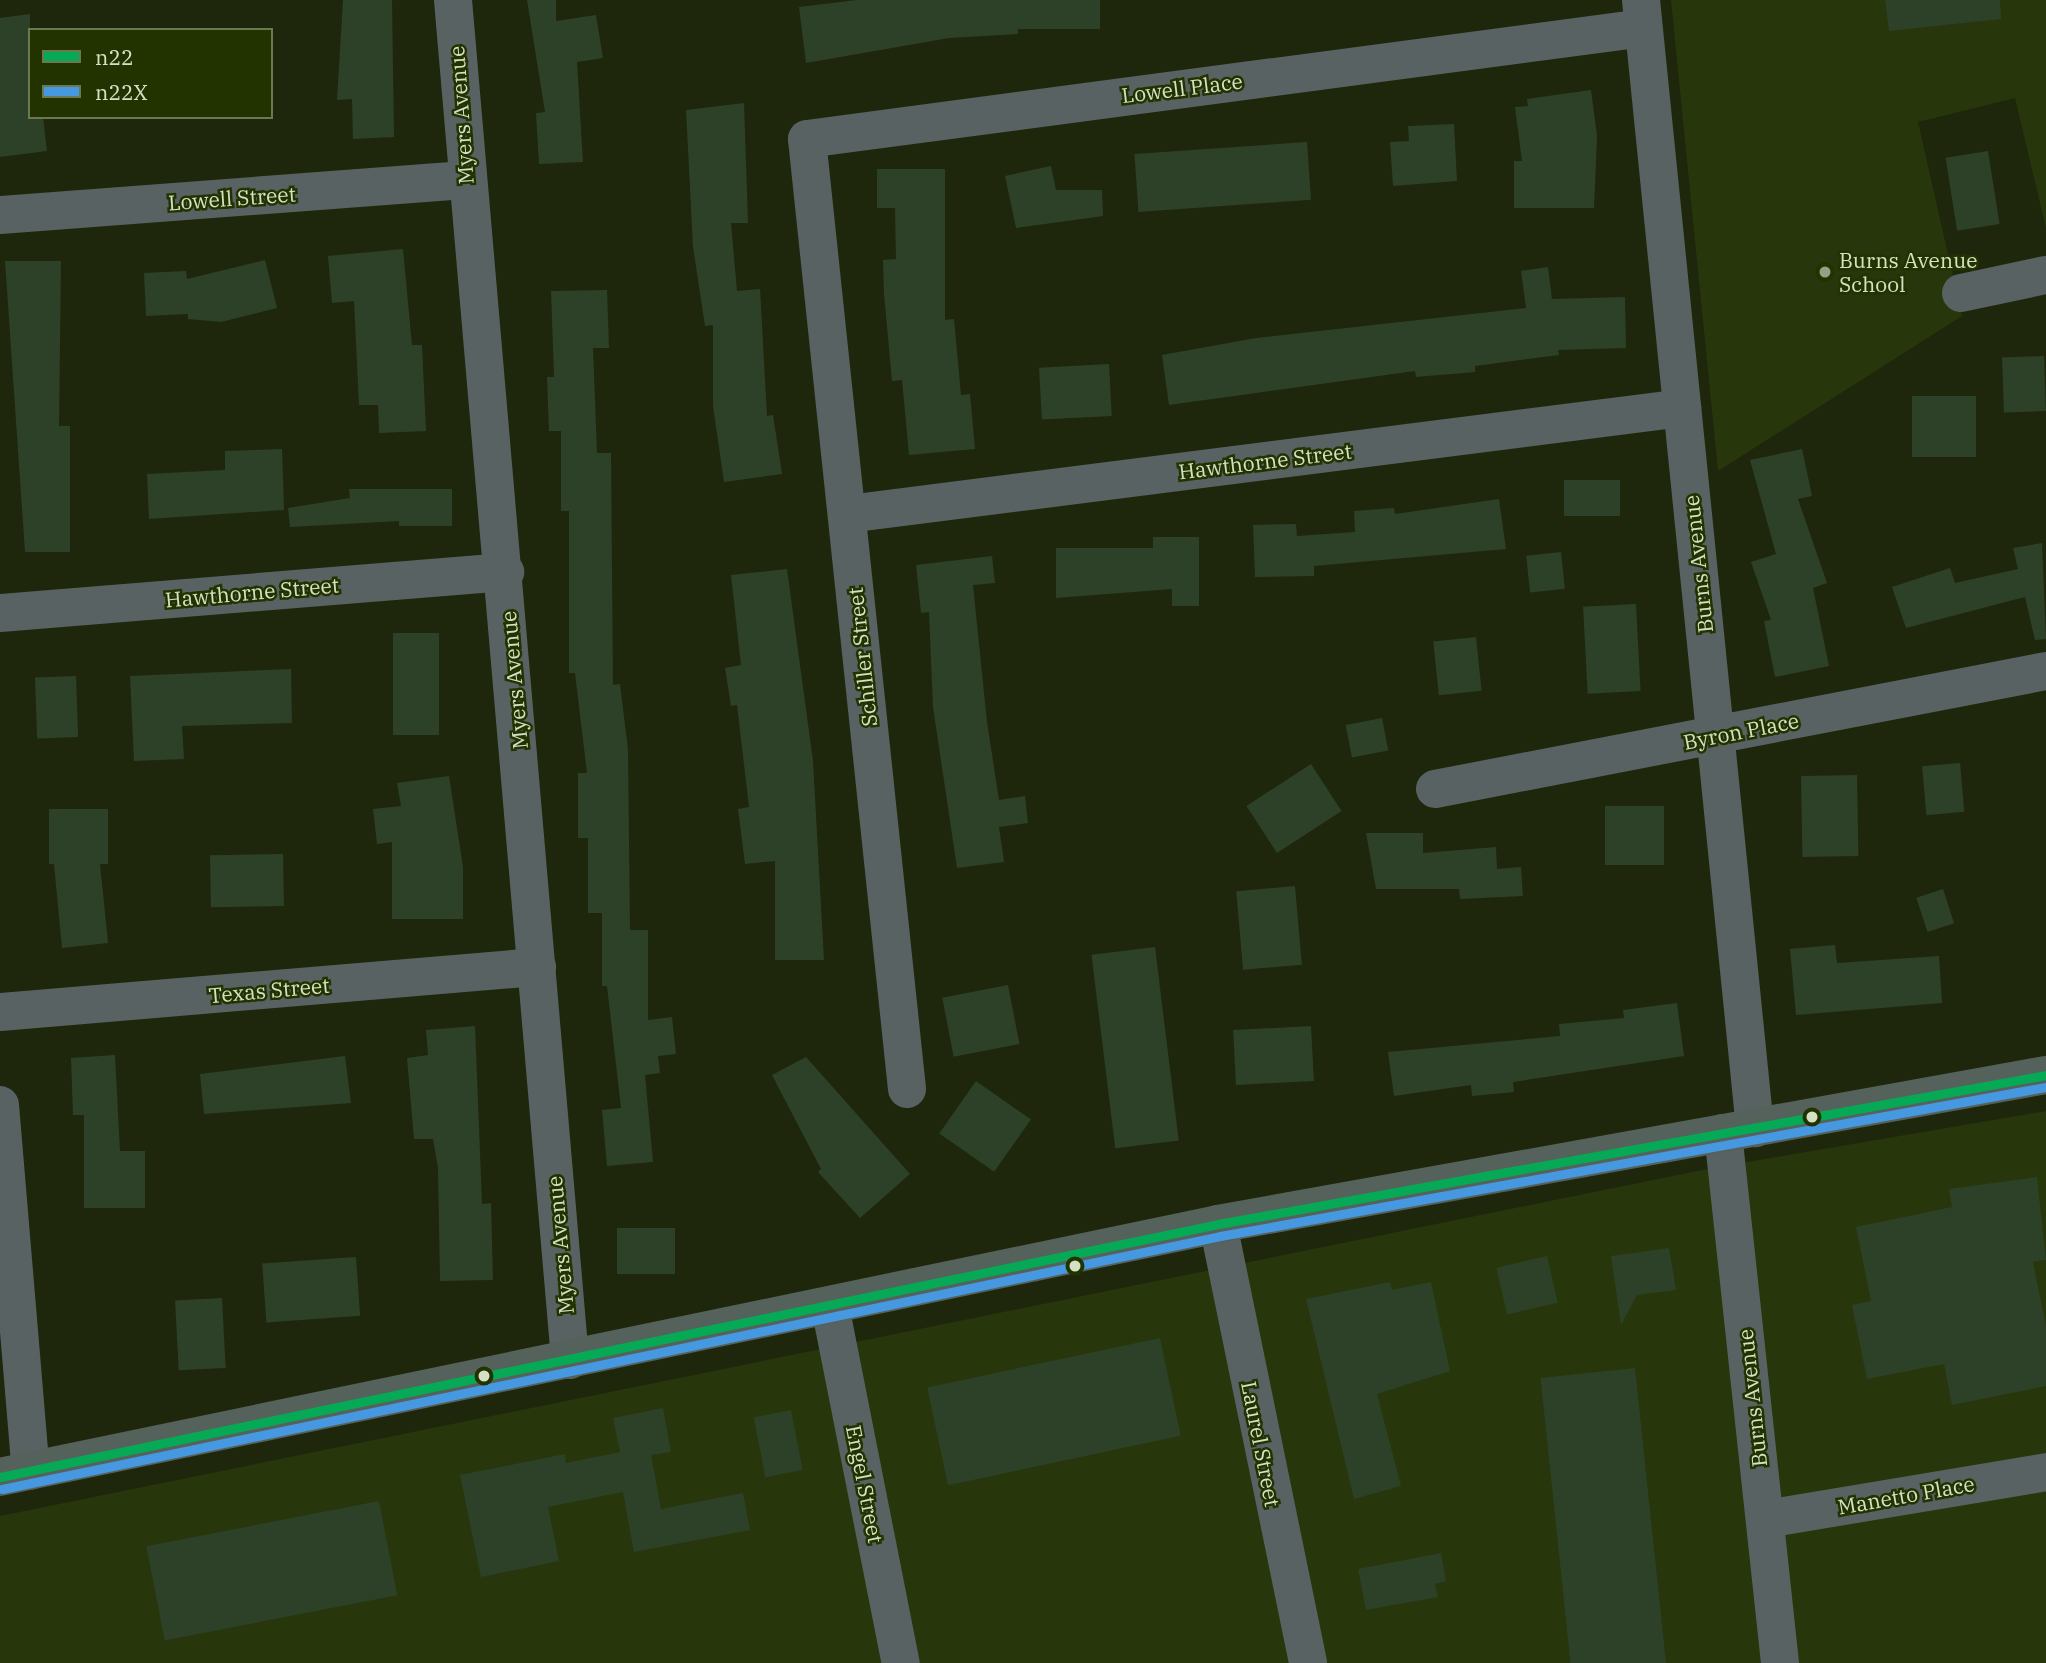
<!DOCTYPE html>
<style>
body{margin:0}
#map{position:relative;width:2046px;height:1663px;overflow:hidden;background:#1e270c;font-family:"IBM Plex Serif",serif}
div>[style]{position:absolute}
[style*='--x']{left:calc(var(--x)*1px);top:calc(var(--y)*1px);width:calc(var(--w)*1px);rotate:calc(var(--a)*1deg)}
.built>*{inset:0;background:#27360b}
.building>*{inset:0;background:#2d4128;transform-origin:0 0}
.minor>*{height:38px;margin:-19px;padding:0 19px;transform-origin:19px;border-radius:19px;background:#586262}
.major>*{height:38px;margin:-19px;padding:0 19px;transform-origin:19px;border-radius:19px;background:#55625c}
.bus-1>*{height:9px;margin:-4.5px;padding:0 4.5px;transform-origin:4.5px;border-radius:4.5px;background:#06aa56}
.bus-2>*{height:9px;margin:-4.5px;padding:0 4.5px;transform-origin:4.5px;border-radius:4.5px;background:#4699e1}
.dots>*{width:19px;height:19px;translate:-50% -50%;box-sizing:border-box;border:4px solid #230;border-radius:50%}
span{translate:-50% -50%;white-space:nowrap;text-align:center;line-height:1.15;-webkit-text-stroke:5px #230;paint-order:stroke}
.street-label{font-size:21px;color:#d5e1c5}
.poi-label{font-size:21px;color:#d5e1c5}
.left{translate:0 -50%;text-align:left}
.legend{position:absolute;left:28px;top:28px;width:245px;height:91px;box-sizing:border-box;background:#230;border:2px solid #6a794f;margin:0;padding:9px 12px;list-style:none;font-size:21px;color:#d5e1c5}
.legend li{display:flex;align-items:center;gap:14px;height:35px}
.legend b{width:35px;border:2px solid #6a794f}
</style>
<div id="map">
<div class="built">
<i style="clip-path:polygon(1671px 0,2046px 0,2046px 228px,2015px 98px,1918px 122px,1962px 316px,1718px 471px)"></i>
<i style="clip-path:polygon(2046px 1111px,2046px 1663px,1773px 1663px,1714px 1222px,1764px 1663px,0 1663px,0 1516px,1707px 1169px)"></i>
</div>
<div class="building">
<i style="clip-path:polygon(343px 0,392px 0,394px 137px,353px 139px,352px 99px,337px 100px)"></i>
<i style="clip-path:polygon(527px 0,556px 0,556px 21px,596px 15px,603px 58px,577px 62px,583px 162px,539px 164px,536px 113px,545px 112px)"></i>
<i style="clip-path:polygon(857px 0,1100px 0,1100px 29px,1018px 29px,1018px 34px,949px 38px,806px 63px,799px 7px)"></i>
<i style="clip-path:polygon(1885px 0,2000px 0,2001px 19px,1889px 31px)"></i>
<i style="clip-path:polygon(30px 14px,30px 117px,43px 117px,47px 151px,0 157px,0 18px)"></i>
<i style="clip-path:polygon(1591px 90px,1597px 136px,1594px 208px,1514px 208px,1514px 161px,1522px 161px,1515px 107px,1528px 106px,1527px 99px)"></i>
<i style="clip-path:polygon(744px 103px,748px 223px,731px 223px,737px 291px,760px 289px,767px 416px,773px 415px,782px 474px,724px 482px,713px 406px,713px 325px,705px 326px,693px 247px,686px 110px)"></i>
<i style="clip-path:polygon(1454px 124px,1457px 181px,1393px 186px,1390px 142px,1409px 141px,1408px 126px)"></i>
<i style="left:1307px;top:142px;width:58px;height:173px;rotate:86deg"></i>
<i style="left:1988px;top:151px;width:74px;height:43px;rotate:81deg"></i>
<i style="clip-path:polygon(1051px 166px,1056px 190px,1102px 190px,1103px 216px,1016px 228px,1005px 176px)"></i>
<i style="clip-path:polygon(877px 169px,945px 169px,945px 320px,954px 319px,961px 395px,970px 394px,975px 449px,909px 455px,902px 380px,892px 381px,884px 294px,883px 260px,896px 259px,895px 208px,877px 208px)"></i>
<i style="clip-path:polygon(403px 249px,412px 345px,422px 345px,426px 431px,379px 433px,378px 405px,359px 405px,354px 301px,332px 303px,328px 256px)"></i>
<i style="clip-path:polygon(265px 260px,277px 308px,221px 322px,188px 319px,188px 314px,146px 316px,144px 273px,186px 271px,187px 279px)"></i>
<i style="clip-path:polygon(5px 261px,61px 261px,59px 426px,70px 426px,70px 552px,25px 552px)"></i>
<i style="clip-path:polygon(1548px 267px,1552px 299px,1625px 297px,1626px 348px,1558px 350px,1559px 355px,1475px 366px,1475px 372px,1416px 377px,1415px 371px,1169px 405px,1162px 355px,1256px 338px,1526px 308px,1521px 271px)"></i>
<i style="clip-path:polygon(607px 290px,609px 348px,593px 348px,597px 453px,611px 453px,613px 685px,620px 684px,628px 750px,630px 930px,648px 930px,648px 1020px,672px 1017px,676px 1054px,658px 1056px,660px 1073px,645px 1075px,653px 1162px,607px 1166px,602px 1110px,621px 1108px,607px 986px,602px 986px,602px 913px,588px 913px,588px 838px,578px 838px,578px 773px,587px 773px,575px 673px,569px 673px,569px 511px,561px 511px,561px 431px,549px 431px,547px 377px,554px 377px,551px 291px)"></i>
<i style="left:2044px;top:356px;width:55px;height:42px;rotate:88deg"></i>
<i style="left:1109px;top:364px;width:52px;height:70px;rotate:87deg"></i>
<i style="left:1912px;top:396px;width:64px;height:61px"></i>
<i style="clip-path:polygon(282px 449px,284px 510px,149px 519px,147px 474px,225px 470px,225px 451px)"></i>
<i style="clip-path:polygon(1802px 449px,1812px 496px,1798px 499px,1827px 583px,1813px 588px,1829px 666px,1775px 677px,1764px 621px,1771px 620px,1751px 562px,1776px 554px,1750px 460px)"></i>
<i style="left:1564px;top:480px;width:56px;height:36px"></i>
<i style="clip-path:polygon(349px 489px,452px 489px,452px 526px,399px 526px,399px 521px,290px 527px,288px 508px,350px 498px)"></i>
<i style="clip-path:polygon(1499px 499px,1506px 549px,1314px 566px,1314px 576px,1255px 577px,1253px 525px,1296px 524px,1297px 536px,1355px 532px,1354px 511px,1394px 508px,1395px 514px)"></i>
<i style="clip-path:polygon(1153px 537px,1199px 537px,1199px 606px,1172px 606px,1172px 589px,1056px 598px,1056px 548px,1153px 548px)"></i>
<i style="clip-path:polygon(2042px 543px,2046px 639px,2035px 640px,2025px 597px,1906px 628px,1892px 587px,1950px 568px,1955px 583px,2018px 569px,2013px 548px)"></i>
<i style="left:1561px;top:552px;width:37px;height:35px;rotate:84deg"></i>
<i style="clip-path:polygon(992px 556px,995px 583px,973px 585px,987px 722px,999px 800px,1025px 796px,1028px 823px,999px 827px,1004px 862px,957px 868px,933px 707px,929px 612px,921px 613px,916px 565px)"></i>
<i style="clip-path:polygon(787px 569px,813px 761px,824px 960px,775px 960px,775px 861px,745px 864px,738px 809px,749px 807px,737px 705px,731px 706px,725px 668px,741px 665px,731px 575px)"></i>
<i style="left:1636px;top:604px;width:87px;height:53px;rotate:87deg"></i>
<i style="left:393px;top:633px;width:46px;height:102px"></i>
<i style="left:1476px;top:637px;width:54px;height:43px;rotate:84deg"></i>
<i style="clip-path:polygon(291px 669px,292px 723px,182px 726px,184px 759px,134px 761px,130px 676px)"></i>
<i style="left:76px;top:676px;width:61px;height:41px;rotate:88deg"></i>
<i style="left:1382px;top:718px;width:33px;height:37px;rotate:79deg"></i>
<i style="left:1960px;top:763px;width:49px;height:38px;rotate:85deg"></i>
<i style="left:1311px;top:764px;width:56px;height:77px;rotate:57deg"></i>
<i style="left:1857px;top:775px;width:81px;height:56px;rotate:89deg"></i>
<i style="clip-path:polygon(449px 776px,463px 867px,463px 919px,392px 919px,392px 842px,377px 844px,373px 809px,401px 806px,397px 783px)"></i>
<i style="left:1605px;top:806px;width:59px;height:59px"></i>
<i style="clip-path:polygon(49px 809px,108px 809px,108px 864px,100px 864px,108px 943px,62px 948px,54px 864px,49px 864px)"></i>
<i style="clip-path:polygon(1366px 833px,1423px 833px,1423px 853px,1496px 847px,1497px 869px,1521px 867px,1523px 896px,1460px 899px,1459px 889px,1376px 889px)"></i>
<i style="left:283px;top:854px;width:52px;height:73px;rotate:89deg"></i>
<i style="left:1295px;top:886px;width:79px;height:59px;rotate:85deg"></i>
<i style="left:1943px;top:889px;width:36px;height:28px;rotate:72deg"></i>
<i style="clip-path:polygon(1835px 945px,1837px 963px,1939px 956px,1942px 1003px,1796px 1015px,1790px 949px)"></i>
<i style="left:1155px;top:947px;width:195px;height:64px;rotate:83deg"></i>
<i style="left:1008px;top:985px;width:60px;height:67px;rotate:79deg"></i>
<i style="clip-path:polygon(1677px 1003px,1684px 1056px,1513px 1082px,1514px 1092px,1472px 1096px,1471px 1085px,1394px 1096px,1388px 1052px,1560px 1036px,1559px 1024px,1624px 1018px,1623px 1010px)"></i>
<i style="clip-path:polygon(475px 1026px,482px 1204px,491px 1203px,493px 1280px,440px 1281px,438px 1168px,433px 1139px,414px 1139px,407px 1058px,428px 1055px,426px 1030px)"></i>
<i style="left:1311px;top:1026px;width:55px;height:78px;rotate:87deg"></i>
<i style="clip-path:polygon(115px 1055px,120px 1151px,145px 1151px,145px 1208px,84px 1208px,84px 1115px,73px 1115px,71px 1058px)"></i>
<i style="clip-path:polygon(345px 1056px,351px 1103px,204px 1114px,200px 1074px)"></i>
<i style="clip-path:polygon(806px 1057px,910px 1174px,860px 1218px,818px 1172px,821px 1169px,772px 1075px)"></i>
<i style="left:976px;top:1081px;width:67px;height:64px;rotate:35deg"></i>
<i style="clip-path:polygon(2037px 1177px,2046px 1260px,2033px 1262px,2046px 1326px,2046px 1386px,1952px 1405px,1944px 1364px,1867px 1379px,1852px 1305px,1871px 1301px,1856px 1227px,1952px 1207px,1949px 1189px)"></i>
<i style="left:617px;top:1228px;width:58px;height:46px"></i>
<i style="clip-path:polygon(1669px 1248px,1676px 1290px,1637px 1295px,1621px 1325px,1611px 1256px)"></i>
<i style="left:1547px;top:1256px;width:48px;height:52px;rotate:77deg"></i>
<i style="left:356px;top:1257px;width:59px;height:94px;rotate:86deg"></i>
<i style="clip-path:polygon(1390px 1282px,1392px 1290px,1431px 1282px,1450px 1371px,1377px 1394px,1401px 1486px,1354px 1499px,1306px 1299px)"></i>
<i style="left:222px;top:1298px;width:70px;height:47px;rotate:87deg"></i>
<i style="left:1160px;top:1338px;width:100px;height:238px;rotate:78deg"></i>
<i style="left:1635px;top:1368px;width:297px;height:95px;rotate:84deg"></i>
<i style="clip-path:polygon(663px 1408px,671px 1452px,651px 1455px,661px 1509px,743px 1493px,750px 1530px,634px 1552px,623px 1492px,548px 1507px,559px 1561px,481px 1577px,460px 1475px,565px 1454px,566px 1463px,620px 1452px,613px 1418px)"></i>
<i style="left:791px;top:1410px;width:61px;height:38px;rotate:79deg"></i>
<i style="left:379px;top:1501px;width:96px;height:237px;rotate:79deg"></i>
<i style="clip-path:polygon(1441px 1553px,1446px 1581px,1435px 1584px,1438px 1597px,1366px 1610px,1358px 1569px)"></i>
</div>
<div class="minor">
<i style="--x:453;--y:0;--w:1365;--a:85.08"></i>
<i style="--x:1641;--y:0;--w:1134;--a:84.23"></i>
<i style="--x:0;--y:215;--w:466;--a:-4.3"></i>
<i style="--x:1961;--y:293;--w:87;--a:-12"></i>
<i style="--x:848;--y:514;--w:841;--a:-7.24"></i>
<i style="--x:0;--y:613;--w:507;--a:-4.64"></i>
<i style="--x:1435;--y:789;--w:622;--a:-10.93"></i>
<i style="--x:0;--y:1012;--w:539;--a:-4.79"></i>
<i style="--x:907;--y:1089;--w:955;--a:-96.01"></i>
<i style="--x:807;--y:139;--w:843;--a:-7.56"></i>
<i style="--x:0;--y:1105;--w:367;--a:85.2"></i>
<i style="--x:1723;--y:1133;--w:533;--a:83.86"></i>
<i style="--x:1218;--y:1224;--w:448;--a:78.4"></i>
<i style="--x:830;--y:1306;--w:364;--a:78.8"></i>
<i style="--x:1766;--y:1519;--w:284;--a:-9.5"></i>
</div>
<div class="major">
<i style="--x:0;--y:1477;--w:1244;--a:-11.73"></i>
<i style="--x:1218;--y:1224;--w:841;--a:-10.2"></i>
</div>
<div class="bus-1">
<i style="--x:0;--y:1477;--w:1244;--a:-11.73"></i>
<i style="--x:1218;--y:1224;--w:841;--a:-10.2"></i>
</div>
<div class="bus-2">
<i style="--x:2;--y:1489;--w:1244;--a:-11.73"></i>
<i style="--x:1220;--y:1236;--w:839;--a:-10.23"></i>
</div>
<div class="dots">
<i style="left:1825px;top:272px;background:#95a084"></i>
<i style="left:1812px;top:1117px;background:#d5e1c5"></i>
<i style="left:1075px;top:1266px;background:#d5e1c5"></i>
<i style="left:484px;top:1376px;background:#d5e1c5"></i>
</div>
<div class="street-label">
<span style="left:1182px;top:88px;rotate:-7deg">Lowell Place</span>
<span style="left:461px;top:115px;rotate:-94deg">Myers Avenue</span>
<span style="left:232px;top:198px;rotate:-4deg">Lowell Street</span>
<span style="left:1265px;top:461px;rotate:-7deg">Hawthorne Street</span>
<span style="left:1698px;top:564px;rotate:-96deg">Burns Avenue</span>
<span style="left:252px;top:592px;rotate:-5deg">Hawthorne Street</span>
<span style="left:862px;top:657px;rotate:-96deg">Schiller Street</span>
<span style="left:514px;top:680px;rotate:-95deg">Myers Avenue</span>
<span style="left:1741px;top:731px;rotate:-11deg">Byron Place</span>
<span style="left:269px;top:990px;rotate:-5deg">Texas Street</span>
<span style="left:560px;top:1245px;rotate:-95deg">Myers Avenue</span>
<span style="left:1752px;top:1398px;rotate:-96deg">Burns Avenue</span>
<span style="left:1261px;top:1444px;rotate:79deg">Laurel Street</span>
<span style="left:865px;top:1484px;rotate:79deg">Engel Street</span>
<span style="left:1906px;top:1495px;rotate:-10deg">Manetto Place</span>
</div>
<div class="poi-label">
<span class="left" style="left:1839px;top:272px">Burns Avenue<br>School</span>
</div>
<ul class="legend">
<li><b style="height:9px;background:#06aa56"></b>n22</li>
<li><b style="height:9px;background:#4699e1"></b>n22X</li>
</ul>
</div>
